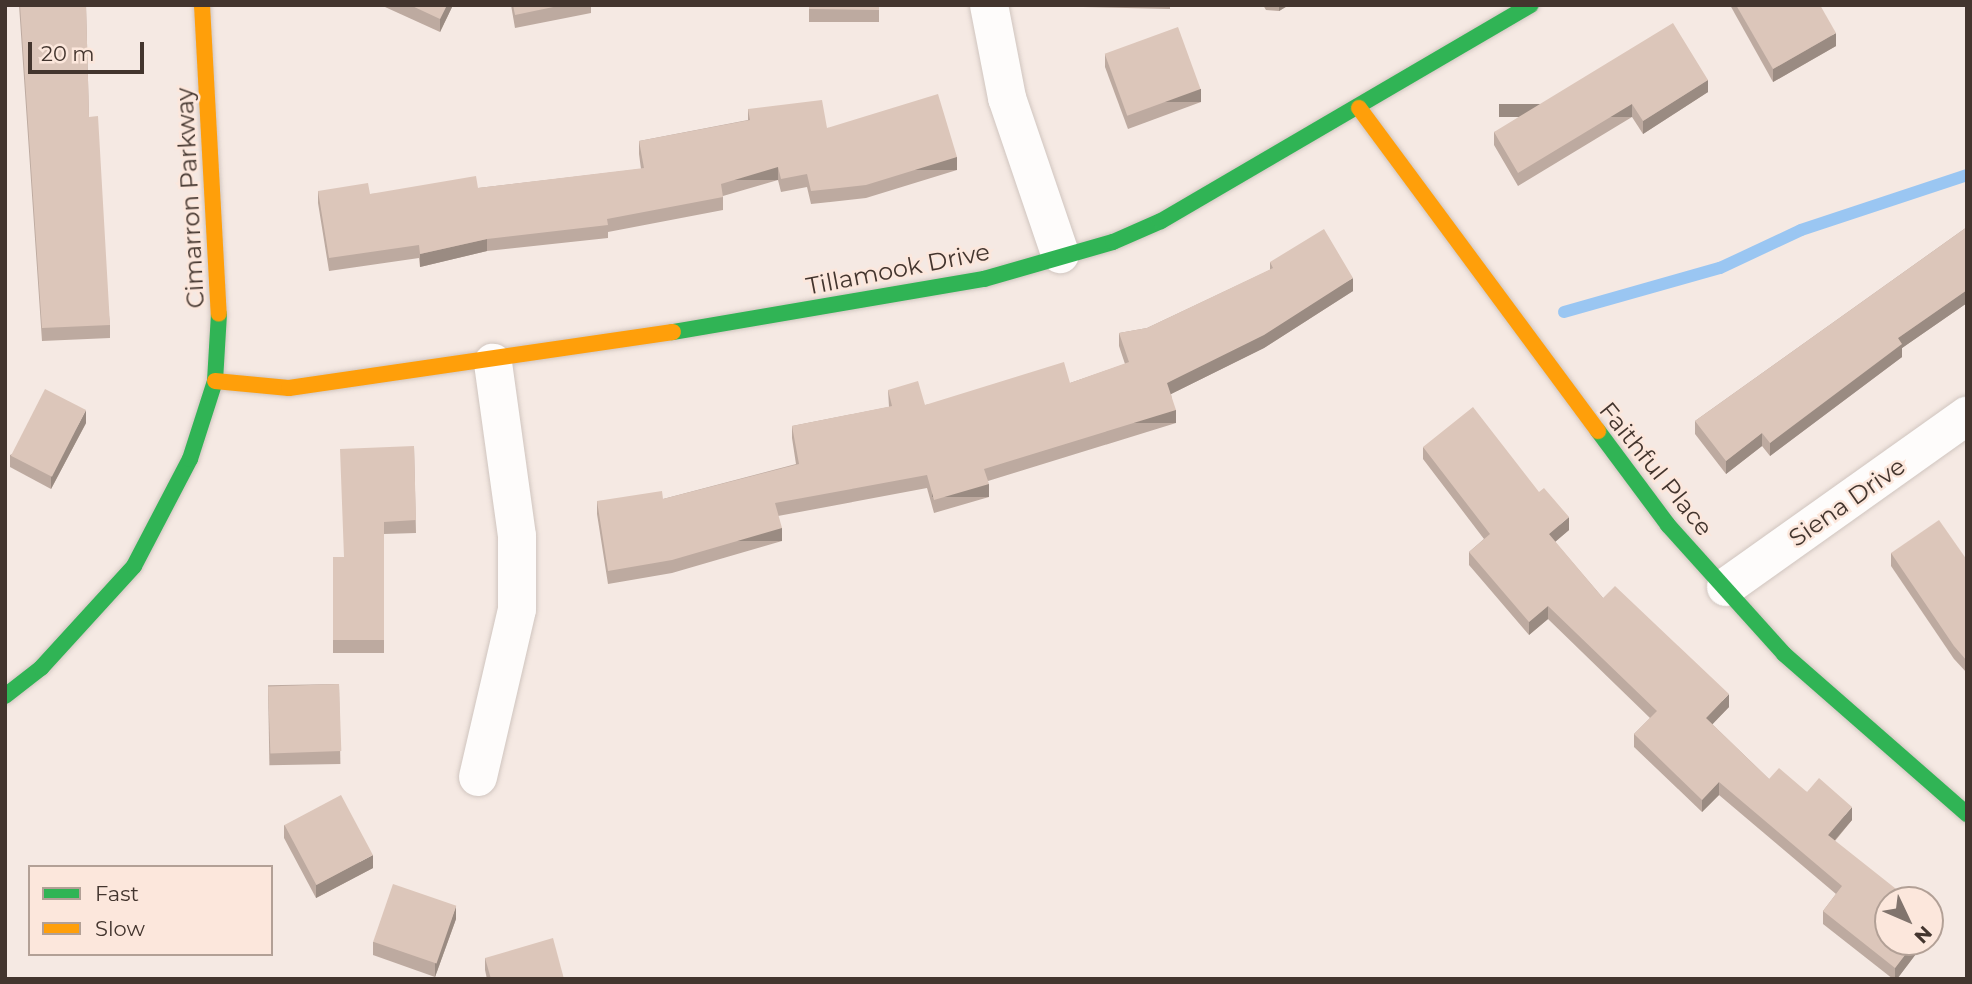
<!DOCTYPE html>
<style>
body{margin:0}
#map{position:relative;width:1972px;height:984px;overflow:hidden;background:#f5e9e3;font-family:Montserrat,sans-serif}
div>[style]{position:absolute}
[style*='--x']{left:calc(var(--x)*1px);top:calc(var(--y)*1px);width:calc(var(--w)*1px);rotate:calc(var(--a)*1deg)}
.stream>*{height:12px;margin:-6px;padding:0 6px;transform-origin:6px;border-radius:6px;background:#9ac6f2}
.roads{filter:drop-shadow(0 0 2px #d0c5bf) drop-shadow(0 0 2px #d0c5bf)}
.street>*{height:38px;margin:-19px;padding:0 19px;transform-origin:19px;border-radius:19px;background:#fefcfb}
.fast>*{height:16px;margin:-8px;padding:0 8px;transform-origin:8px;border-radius:8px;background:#30b455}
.slow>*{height:16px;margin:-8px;padding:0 8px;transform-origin:8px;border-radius:8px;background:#ff9f0a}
.wall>*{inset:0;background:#bdaaa0;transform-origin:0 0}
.shaded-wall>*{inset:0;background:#9a8b82;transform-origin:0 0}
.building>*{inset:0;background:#dcc6ba;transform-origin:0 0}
span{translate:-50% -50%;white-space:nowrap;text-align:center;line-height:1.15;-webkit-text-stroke:5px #fce7dc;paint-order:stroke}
.street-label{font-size:24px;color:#43352e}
.frame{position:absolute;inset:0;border:7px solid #43352e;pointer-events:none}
.legend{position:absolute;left:28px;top:865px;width:245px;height:91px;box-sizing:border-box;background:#fce7dc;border:2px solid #b2a096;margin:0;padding:9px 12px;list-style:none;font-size:21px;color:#43352e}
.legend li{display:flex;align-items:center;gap:14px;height:35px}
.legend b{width:35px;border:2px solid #b2a096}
.north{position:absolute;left:1874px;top:886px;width:70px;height:70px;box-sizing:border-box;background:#fce7dc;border:2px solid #b2a096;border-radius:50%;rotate:134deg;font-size:19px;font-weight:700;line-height:28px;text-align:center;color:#43352e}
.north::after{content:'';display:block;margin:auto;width:24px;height:32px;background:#81746d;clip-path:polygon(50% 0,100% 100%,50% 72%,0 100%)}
.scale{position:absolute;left:28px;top:42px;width:116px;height:32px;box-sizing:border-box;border:4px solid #43352e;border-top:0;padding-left:9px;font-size:21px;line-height:24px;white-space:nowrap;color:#43352e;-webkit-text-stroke:5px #fce7dc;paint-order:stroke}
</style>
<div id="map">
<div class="stream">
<i style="--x:1564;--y:312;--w:162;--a:-15.8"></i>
<i style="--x:1720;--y:268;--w:89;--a:-25.1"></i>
<i style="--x:1801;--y:230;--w:175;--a:-18.3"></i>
</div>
<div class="roads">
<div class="street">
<i style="--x:989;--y:5;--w:95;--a:79"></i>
<i style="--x:1007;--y:98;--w:165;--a:71.2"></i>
<i style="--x:1726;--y:587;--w:296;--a:-35.4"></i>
<i style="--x:478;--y:777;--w:172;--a:-76.9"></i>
<i style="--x:517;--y:609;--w:73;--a:-90"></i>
<i style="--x:517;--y:536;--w:175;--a:-97.9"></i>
</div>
<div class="fast">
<i style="--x:673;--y:332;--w:315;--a:-9.7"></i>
<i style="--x:984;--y:279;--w:134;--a:-16"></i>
<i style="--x:1113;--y:242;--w:52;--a:-23.6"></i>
<i style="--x:1161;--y:221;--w:428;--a:-30.3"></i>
<i style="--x:1598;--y:431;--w:117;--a:53.3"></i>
<i style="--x:1668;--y:525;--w:173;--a:48"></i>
<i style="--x:1784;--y:654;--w:243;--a:41.2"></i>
<i style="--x:5;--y:696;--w:46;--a:-37.9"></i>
<i style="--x:41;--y:668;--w:138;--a:-47.6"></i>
<i style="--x:134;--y:566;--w:121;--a:-62.4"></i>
<i style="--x:190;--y:459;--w:82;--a:-72.2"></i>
<i style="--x:215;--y:381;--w:67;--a:-86.6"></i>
</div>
<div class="slow">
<i style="--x:202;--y:5;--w:309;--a:86.9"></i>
<i style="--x:1359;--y:108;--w:402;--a:53.5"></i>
<i style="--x:215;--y:381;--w:74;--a:5.4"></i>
<i style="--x:289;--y:388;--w:388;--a:-8.3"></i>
</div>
</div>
<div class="wall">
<i style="clip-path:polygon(19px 5px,86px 5px,89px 117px,110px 325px,110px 338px,42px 341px)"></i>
<i style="clip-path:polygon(385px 5px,453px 5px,440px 32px,385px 7px)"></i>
<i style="clip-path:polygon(511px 5px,591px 5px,591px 13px,515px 28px)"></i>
<i style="left:809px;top:5px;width:70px;height:17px"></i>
<i style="clip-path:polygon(1083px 5px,1170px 5px,1170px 9px,1083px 7px)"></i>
<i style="clip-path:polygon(1263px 5px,1289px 5px,1279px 11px,1266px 10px)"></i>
<i style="clip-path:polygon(1730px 5px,1820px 5px,1836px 46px,1773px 82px)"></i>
<i style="clip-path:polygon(1105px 54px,1201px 102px,1128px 129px,1105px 67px)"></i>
<i style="clip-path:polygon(1708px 80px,1708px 92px,1643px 134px,1632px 117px,1518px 186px,1494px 145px,1494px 132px)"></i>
<i style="clip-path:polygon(748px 109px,827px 128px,957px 170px,866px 198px,811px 204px,807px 187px,781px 192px,778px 180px,723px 196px,723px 210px,608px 232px,608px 238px,487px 251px,420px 267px,419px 258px,329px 271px,318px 203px,318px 191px,370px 194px,478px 188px,641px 169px,639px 154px,639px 141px,748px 120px)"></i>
<i style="clip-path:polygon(1967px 227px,1967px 303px,1902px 348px,1902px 357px,1770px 456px,1762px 446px,1726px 474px,1695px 434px,1695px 421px)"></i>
<i style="clip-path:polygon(1270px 262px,1353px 291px,1264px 348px,1171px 394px,1176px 423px,988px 481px,989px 497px,934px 513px,927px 488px,778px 516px,782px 541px,672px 573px,608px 584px,597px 514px,597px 501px,663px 499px,796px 464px,792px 438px,792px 426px,889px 407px,888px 390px,925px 405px,1070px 383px,1125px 364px,1119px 346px,1119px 333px,1147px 328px,1270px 270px)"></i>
<i style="clip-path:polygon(86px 423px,51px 489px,10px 467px,10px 455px)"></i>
<i style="clip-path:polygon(414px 446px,416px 533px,384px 534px,384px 653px,333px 653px,333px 557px,344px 557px)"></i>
<i style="clip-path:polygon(1423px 447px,1569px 530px,1555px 542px,1603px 598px,1729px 707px,1712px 724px,1769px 779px,1807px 792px,1852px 820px,1835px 841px,1925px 942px,1897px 979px,1893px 979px,1823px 924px,1823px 911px,1836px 894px,1719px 795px,1702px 812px,1634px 747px,1634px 734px,1650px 718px,1548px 619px,1529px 635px,1469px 565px,1469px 552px,1484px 539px,1423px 459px)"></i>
<i style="clip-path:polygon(1891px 553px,1967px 560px,1967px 673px,1954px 659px,1891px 566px)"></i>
<i style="left:339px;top:684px;width:80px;height:71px;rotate:89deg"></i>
<i style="clip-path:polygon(284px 825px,373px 868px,316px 898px,284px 838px)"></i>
<i style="clip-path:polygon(456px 919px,435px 977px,373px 955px,373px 942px)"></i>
<i style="clip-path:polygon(485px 958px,564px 979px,487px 979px,485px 970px)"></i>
</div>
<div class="shaded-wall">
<i style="clip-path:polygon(447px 5px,453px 5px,440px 32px,440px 19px)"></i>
<i style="clip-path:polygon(1279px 5px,1289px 5px,1279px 11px)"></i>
<i style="clip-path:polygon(1836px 33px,1836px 46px,1773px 82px,1773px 69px)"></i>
<i style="clip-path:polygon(1708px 80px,1708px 92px,1643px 134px,1643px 121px)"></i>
<i style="left:1201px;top:89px;width:13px;height:78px;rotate:90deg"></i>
<i style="left:1632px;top:104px;width:13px;height:133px;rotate:90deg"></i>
<i style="left:957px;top:157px;width:13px;height:95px;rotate:90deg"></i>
<i style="left:778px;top:167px;width:13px;height:59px;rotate:90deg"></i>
<i style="clip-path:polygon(487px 239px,487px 251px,420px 267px,420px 254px)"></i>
<i style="clip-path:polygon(1353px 278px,1353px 291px,1264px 348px,1167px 396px,1167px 383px)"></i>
<i style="clip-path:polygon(1967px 290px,1967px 303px,1902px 348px,1902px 357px,1770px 456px,1770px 443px,1898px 338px)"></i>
<i style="clip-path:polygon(86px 410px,86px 423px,51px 489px,51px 476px)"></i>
<i style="left:1176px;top:410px;width:13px;height:201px;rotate:90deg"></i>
<i style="clip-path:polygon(1762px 433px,1762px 446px,1726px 474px,1726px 461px)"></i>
<i style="left:989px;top:484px;width:13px;height:57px;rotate:90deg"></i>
<i style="clip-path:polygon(1569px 517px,1569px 530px,1549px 547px,1549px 534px)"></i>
<i style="left:782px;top:528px;width:13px;height:115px;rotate:90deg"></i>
<i style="clip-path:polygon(1548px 606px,1548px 619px,1529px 635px,1529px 622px)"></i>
<i style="clip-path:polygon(1729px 694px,1729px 707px,1706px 731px,1706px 718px)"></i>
<i style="clip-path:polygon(1719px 782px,1719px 795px,1702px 812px,1702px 800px)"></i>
<i style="clip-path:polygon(1852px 807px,1852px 820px,1828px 848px,1828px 835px)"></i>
<i style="clip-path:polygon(373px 855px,373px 868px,316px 898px,316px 885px)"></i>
<i style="clip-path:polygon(456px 906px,456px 919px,435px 977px,435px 964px)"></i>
<i style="clip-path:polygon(1934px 918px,1934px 931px,1930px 936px,1930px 923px)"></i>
<i style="clip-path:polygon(1915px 942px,1925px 942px,1897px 979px,1895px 979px,1895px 968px)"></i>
</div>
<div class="building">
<i style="clip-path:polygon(20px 5px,86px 5px,89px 117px,98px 116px,110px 325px,42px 328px)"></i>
<i style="clip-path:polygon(410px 5px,447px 5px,440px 19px)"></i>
<i style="clip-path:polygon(513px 5px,563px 5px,515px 15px)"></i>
<i style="clip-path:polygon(809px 5px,879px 5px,879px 10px,809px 9px)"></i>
<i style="clip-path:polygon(1736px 5px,1820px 5px,1836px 33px,1773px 69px)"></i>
<i style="clip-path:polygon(1673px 23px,1708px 80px,1643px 121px,1632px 104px,1518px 173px,1494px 132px)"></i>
<i style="left:1178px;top:27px;width:66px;height:78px;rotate:70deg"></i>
<i style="clip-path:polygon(938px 94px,957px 157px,866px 185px,811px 191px,807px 174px,781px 179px,778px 167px,721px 184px,723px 197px,607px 219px,608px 225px,487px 239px,420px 254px,419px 245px,329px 258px,318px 191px,368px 183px,370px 194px,476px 176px,478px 188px,644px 168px,639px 141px,750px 120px,748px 109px,822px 100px,827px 128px)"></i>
<i style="clip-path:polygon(1967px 227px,1967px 290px,1898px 338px,1902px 344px,1770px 443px,1762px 433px,1726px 461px,1695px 421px)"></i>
<i style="clip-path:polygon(1324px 229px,1353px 278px,1264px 335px,1167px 383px,1176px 410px,984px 469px,989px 484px,934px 500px,927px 475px,775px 503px,782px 528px,672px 560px,608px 571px,597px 501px,662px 491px,663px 499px,799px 464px,792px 426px,892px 406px,888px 390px,918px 381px,925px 405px,1064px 362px,1070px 383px,1129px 362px,1119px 333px,1147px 328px,1273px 268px,1270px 262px)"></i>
<i style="left:45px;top:389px;width:46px;height:75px;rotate:27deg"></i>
<i style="clip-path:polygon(1473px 407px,1539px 492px,1544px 488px,1569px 517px,1549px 534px,1603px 598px,1615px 586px,1729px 694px,1706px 718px,1769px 779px,1779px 768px,1807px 792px,1819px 778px,1852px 807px,1828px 835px,1910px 900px,1888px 900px,1888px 942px,1915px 942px,1895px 968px,1823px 911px,1842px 886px,1719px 782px,1702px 800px,1634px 734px,1657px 711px,1548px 606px,1529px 622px,1469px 552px,1490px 534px,1423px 447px)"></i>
<i style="clip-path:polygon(414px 446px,416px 520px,384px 522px,384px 640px,333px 640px,333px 557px,344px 557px,340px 449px)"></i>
<i style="clip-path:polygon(1939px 520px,1967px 560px,1967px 661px,1954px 646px,1891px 553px)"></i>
<i style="left:339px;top:684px;width:67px;height:71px;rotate:88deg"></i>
<i style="left:341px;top:795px;width:68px;height:64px;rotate:62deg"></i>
<i style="left:393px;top:884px;width:67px;height:61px;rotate:19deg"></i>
<i style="clip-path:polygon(1930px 915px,1934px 918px,1930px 923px)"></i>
<i style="clip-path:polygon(553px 938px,564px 979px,491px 979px,485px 958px)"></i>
</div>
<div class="street-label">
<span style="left:190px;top:198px;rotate:-93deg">Cimarron Parkway</span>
<span style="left:898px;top:269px;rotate:-11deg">Tillamook Drive</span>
<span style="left:1656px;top:469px;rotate:51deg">Faithful Place</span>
<span style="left:1847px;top:502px;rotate:-35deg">Siena Drive</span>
</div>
<div class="frame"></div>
<ul class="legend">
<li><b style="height:9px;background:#30b455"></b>Fast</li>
<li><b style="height:9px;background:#ff9f0a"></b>Slow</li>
</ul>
<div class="north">N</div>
<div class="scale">20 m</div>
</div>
